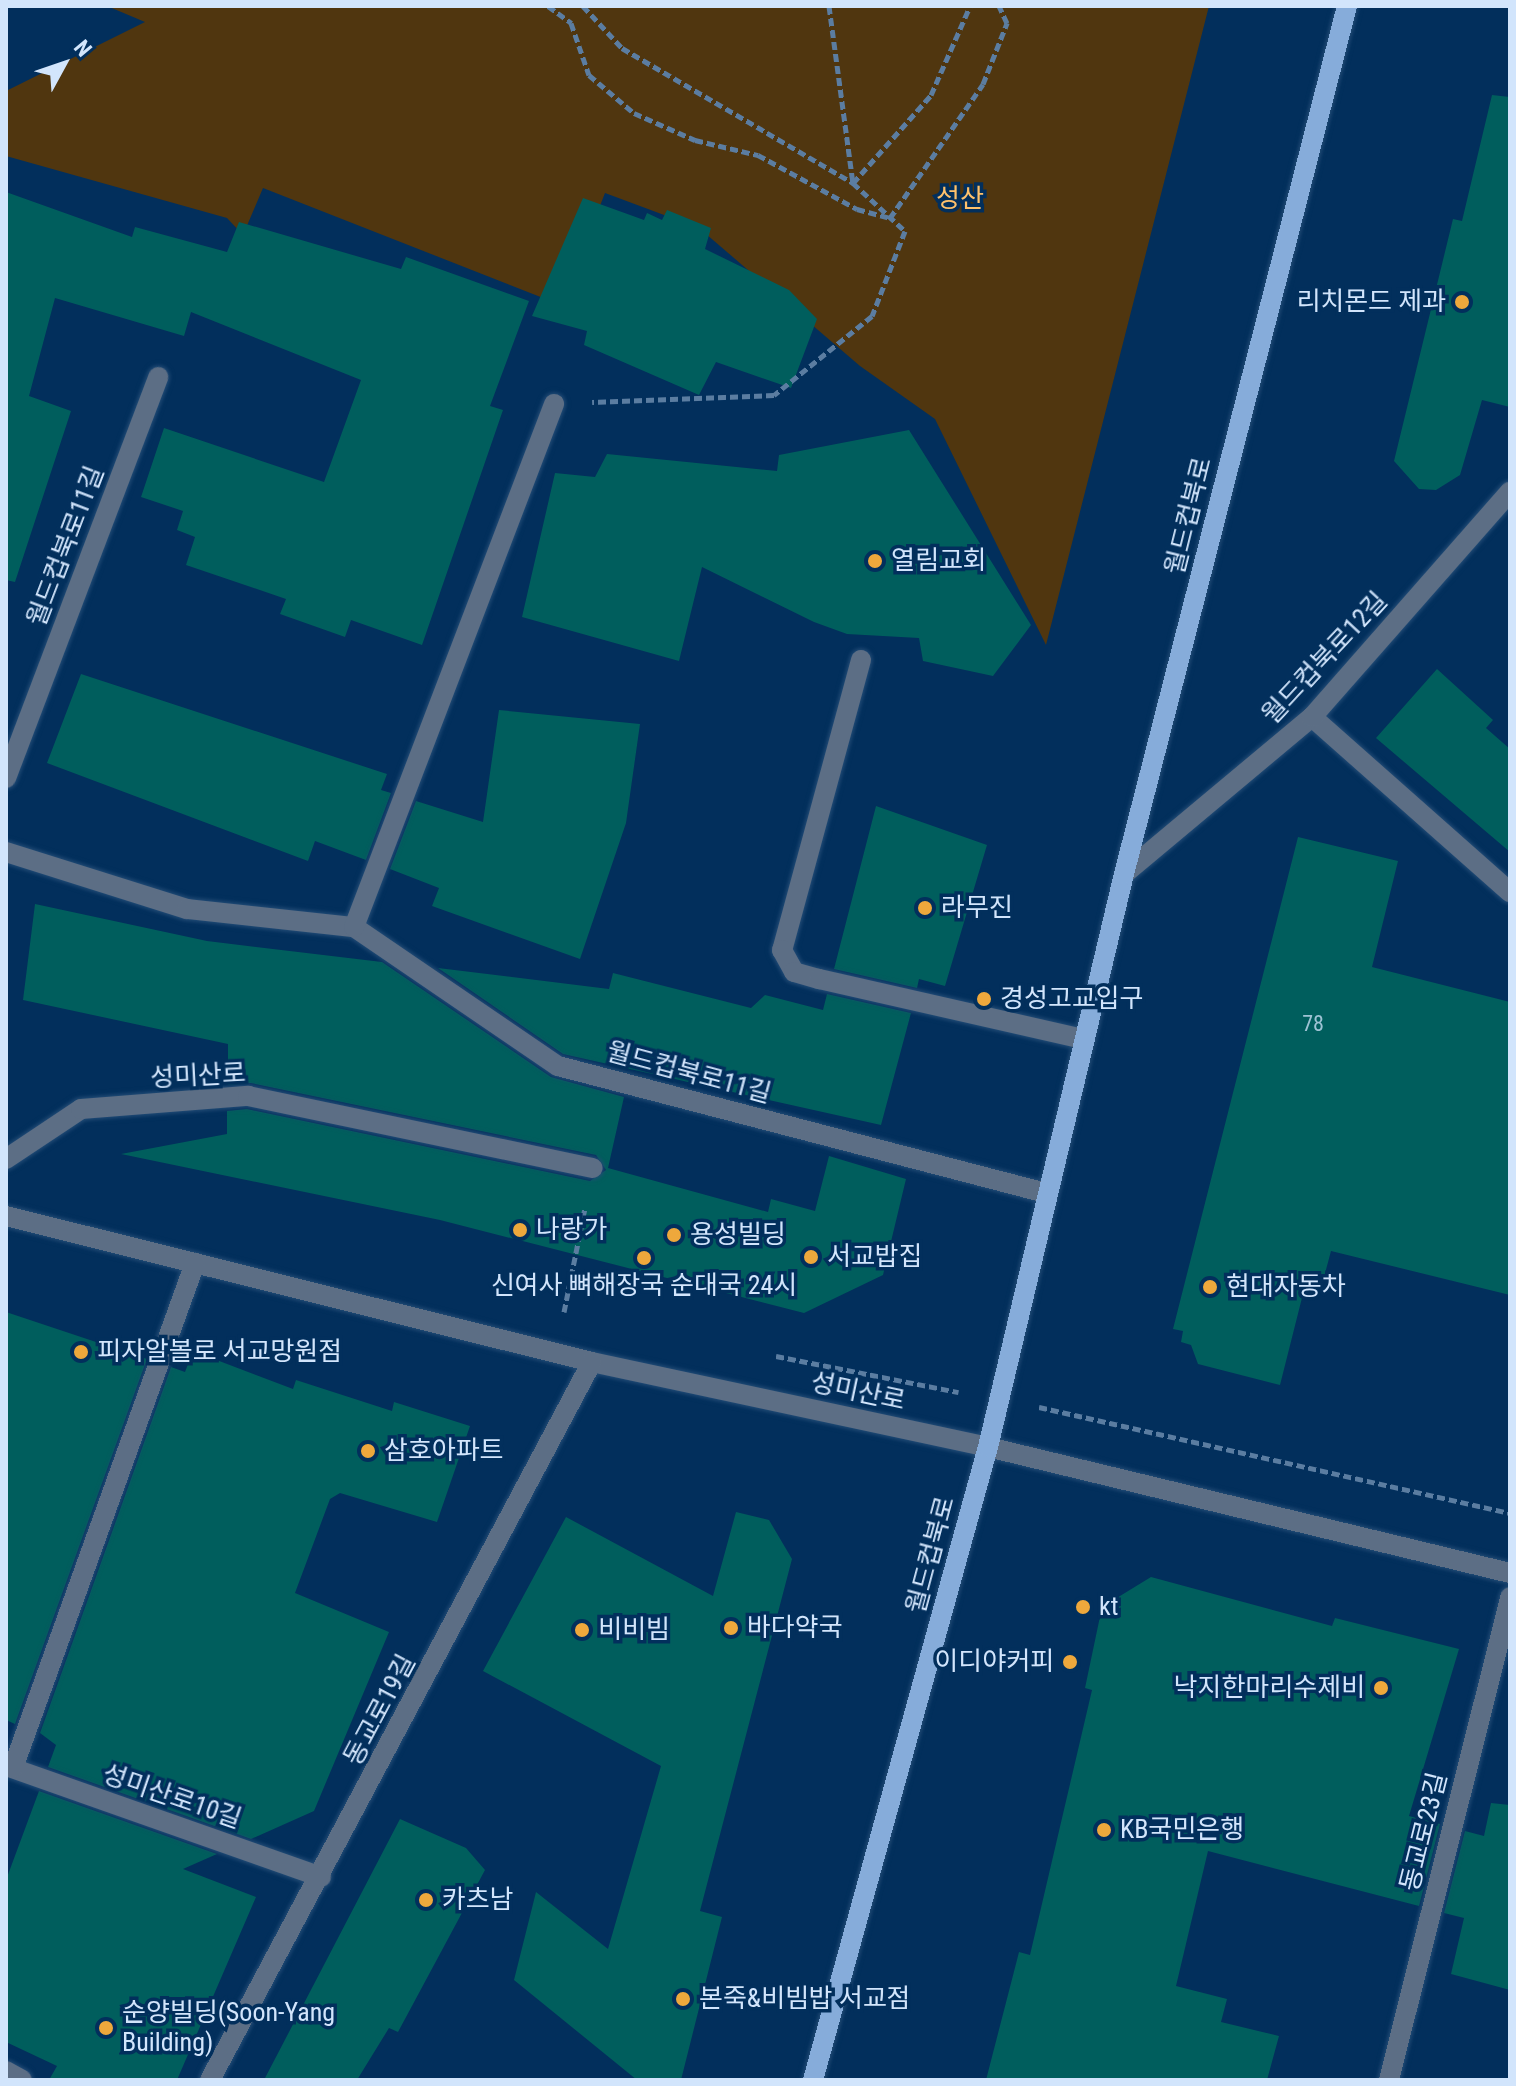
<!DOCTYPE html>
<meta charset="utf-8">
<style>
body{margin:0}
#map{position:relative;width:1516px;height:2086px;overflow:hidden;background:#022f5c;font-family:"Roboto Condensed","Noto Sans KR",sans-serif}
div>[style]{position:absolute}
[style*='--x']{left:calc(var(--x)*1px);top:calc(var(--y)*1px);width:calc(var(--w)*1px);rotate:calc(var(--a)*1deg)}
.green>*{inset:0;background:#50360f}
.building>*{inset:0;background:#005e5d}
.path>*{height:5px;margin-top:-2.5px;transform-origin:0;background:repeating-linear-gradient(90deg,#5b7da1 0 8px,transparent 0 12px)}
.roads{filter:drop-shadow(0 0 2px #234c76) drop-shadow(0 0 2px #234c76)}
.minor>*{height:20px;margin:-10px;padding:0 10px;transform-origin:10px;border-radius:10px;background:#5c6e85}
.major>*{height:20px;margin:-10px;padding:0 10px;transform-origin:10px;border-radius:10px;background:#86acda}
.dots>*{width:22px;height:22px;translate:-50% -50%;box-sizing:border-box;border:4px solid #022f5c;border-radius:50%}
span{translate:-50% -50%;white-space:nowrap;text-align:center;line-height:1.15;-webkit-text-stroke:7px #022f5c;paint-order:stroke}
.number-label{font-size:22px;color:#9ec3d4}
.number-label span{-webkit-text-stroke-width:0}
.park-label{font-size:26px;color:#fec16b}
.poi-label{font-size:26px;color:#d2e5fc}
.right{translate:-100% -50%;text-align:right}
.left{translate:0 -50%;text-align:left}
.street-label{font-size:26px;color:#d2e5fc}
.frame{position:absolute;inset:0;border:8px solid #d2e5fc;pointer-events:none}
.north{position:absolute;left:24px;top:24px;width:80px;height:80px;-webkit-text-stroke:6px #022f5c;paint-order:stroke;rotate:50deg;font-size:22px;font-weight:700;line-height:32px;text-align:center;color:#d2e5fc}
.north::after{content:'';display:block;margin:auto;width:28px;height:36px;background:#d2e5fc;clip-path:polygon(50% 0,100% 100%,50% 72%,0 100%)}
</style>
<div id="map">
<div class="green">
<i style="clip-path:polygon(107px 6px,1209px 6px,1046px 645px,935px 419px,860px 366px,699px 228px,605px 193px,561px 305px,263px 188px,243px 235px,227px 218px,6px 156px,6px 91px,145px 22px)"></i>
</div>
<div class="building">
<i style="clip-path:polygon(1492px 95px,1510px 97px,1510px 407px,1482px 400px,1460px 475px,1436px 490px,1419px 489px,1394px 461px,1453px 219px,1462px 221px)"></i>
<i style="clip-path:polygon(6px 192px,132px 237px,135px 227px,227px 252px,239px 222px,401px 269px,406px 257px,529px 301px,490px 406px,503px 410px,422px 645px,351px 620px,345px 637px,280px 614px,286px 599px,186px 565px,195px 537px,177px 530px,183px 511px,141px 497px,164px 428px,324px 482px,361px 380px,191px 312px,184px 336px,55px 298px,29px 396px,71px 411px,15px 582px,6px 580px)"></i>
<i style="clip-path:polygon(583px 198px,644px 220px,647px 213px,662px 220px,667px 210px,711px 228px,705px 249px,789px 290px,817px 319px,791px 388px,716px 362px,699px 395px,584px 345px,587px 331px,532px 316px)"></i>
<i style="clip-path:polygon(909px 430px,1031px 625px,993px 676px,923px 661px,919px 638px,847px 634px,814px 622px,702px 567px,679px 661px,522px 617px,555px 473px,595px 477px,607px 454px,777px 471px,779px 455px)"></i>
<i style="clip-path:polygon(1437px 669px,1493px 720px,1486px 728px,1510px 749px,1510px 852px,1376px 738px)"></i>
<i style="clip-path:polygon(81px 674px,387px 774px,381px 790px,391px 793px,366px 860px,315px 841px,308px 861px,47px 763px)"></i>
<i style="clip-path:polygon(499px 710px,640px 724px,626px 823px,580px 959px,432px 906px,439px 888px,390px 869px,416px 801px,483px 822px)"></i>
<i style="clip-path:polygon(876px 806px,987px 845px,945px 986px,919px 979px,917px 988px,834px 969px)"></i>
<i style="clip-path:polygon(1298px 837px,1398px 861px,1372px 967px,1510px 1002px,1510px 1295px,1331px 1251px,1323px 1281px,1307px 1278px,1280px 1385px,1198px 1364px,1191px 1345px,1181px 1342px,1183px 1331px,1173px 1329px)"></i>
<i style="clip-path:polygon(35px 904px,207px 941px,382px 962px,551px 1077px,624px 1097px,608px 1168px,768px 1212px,771px 1199px,815px 1211px,829px 1156px,906px 1179px,883px 1275px,804px 1313px,440px 1220px,121px 1154px,227px 1134px,227px 1111px,247px 1109px,590px 1181px,606px 1170px,596px 1155px,251px 1083px,228px 1085px,228px 1044px,23px 1000px)"></i>
<i style="clip-path:polygon(438px 968px,609px 989px,613px 973px,751px 1008px,765px 995px,823px 1010px,827px 994px,911px 1013px,881px 1125px,563px 1054px)"></i>
<i style="clip-path:polygon(6px 1312px,147px 1359px,15px 1724px,6px 1720px)"></i>
<i style="clip-path:polygon(193px 1351px,293px 1389px,296px 1380px,392px 1411px,394px 1402px,470px 1426px,437px 1522px,340px 1493px,330px 1499px,295px 1593px,389px 1632px,314px 1811px,251px 1839px,48px 1767px,56px 1745px,40px 1733px,171px 1367px,185px 1372px)"></i>
<i style="clip-path:polygon(736px 1512px,769px 1520px,792px 1559px,700px 1911px,722px 1917px,681px 2080px,637px 2080px,514px 1980px,536px 1892px,608px 1949px,661px 1766px,483px 1671px,566px 1517px,713px 1596px)"></i>
<i style="clip-path:polygon(1151px 1577px,1332px 1626px,1335px 1618px,1459px 1649px,1409px 1816px,1440px 1824px,1419px 1906px,1208px 1851px,1176px 1986px,1227px 1999px,1221px 2022px,1279px 2036px,1267px 2080px,986px 2080px,1019px 1952px,1030px 1955px,1092px 1690px,1085px 1688px,1102px 1607px)"></i>
<i style="clip-path:polygon(39px 1791px,217px 1854px,183px 1869px,256px 1897px,177px 2080px,49px 2080px,57px 2066px,6px 2042px,6px 1880px)"></i>
<i style="clip-path:polygon(1491px 1803px,1510px 1805px,1510px 1990px,1451px 1974px,1464px 1918px,1444px 1913px,1465px 1831px,1484px 1836px)"></i>
<i style="clip-path:polygon(400px 1819px,466px 1848px,485px 1870px,398px 2032px,389px 2028px,357px 2080px,264px 2080px)"></i>
</div>
<div class="path">
<i style="--x:548;--y:6;--w:29;--a:36"></i>
<i style="--x:571;--y:23;--w:55;--a:70.9"></i>
<i style="--x:589;--y:75;--w:59;--a:40.2"></i>
<i style="--x:634;--y:113;--w:67;--a:23.9"></i>
<i style="--x:695;--y:140;--w:65;--a:13.4"></i>
<i style="--x:758;--y:155;--w:113;--a:28.6"></i>
<i style="--x:857;--y:209;--w:34;--a:15"></i>
<i style="--x:890;--y:218;--w:163;--a:-55.2"></i>
<i style="--x:983;--y:84;--w:66;--a:-68.5"></i>
<i style="--x:1007;--y:23;--w:19;--a:-115"></i>
<i style="--x:583;--y:6;--w:57;--a:47.1"></i>
<i style="--x:622;--y:48;--w:268;--a:30.3"></i>
<i style="--x:853;--y:183;--w:71;--a:42.7"></i>
<i style="--x:905;--y:231;--w:91;--a:111.2"></i>
<i style="--x:872;--y:316;--w:126;--a:141.1"></i>
<i style="--x:774;--y:395;--w:182;--a:177.8"></i>
<i style="--x:829;--y:6;--w:179;--a:82.3"></i>
<i style="--x:853;--y:183;--w:118;--a:-48.4"></i>
<i style="--x:931;--y:95;--w:97;--a:-66.3"></i>
<i style="--x:564;--y:1312;--w:106;--a:-78.6"></i>
<i style="--x:776;--y:1356;--w:186;--a:11.2"></i>
<i style="--x:1039;--y:1407;--w:483;--a:12.7"></i>
</div>
<div class="roads">
<div class="minor">
<i style="--x:861;--y:660;--w:301;--a:105.2"></i>
<i style="--x:782;--y:950;--w:25;--a:61"></i>
<i style="--x:794;--y:972;--w:26;--a:16"></i>
<i style="--x:819;--y:979;--w:271;--a:12.8"></i>
<i style="--x:1312;--y:717;--w:264;--a:41.5"></i>
<i style="--x:6;--y:778;--w:429;--a:-69.2"></i>
<i style="--x:6;--y:852;--w:190;--a:17.5"></i>
<i style="--x:187;--y:909;--w:168;--a:6.2"></i>
<i style="--x:354;--y:927;--w:247;--a:34.3"></i>
<i style="--x:558;--y:1066;--w:504;--a:14.59"></i>
<i style="--x:1124;--y:874;--w:245;--a:-39.9"></i>
<i style="--x:1312;--y:717;--w:300;--a:-48.7"></i>
<i style="--x:354;--y:927;--w:560;--a:-69.07"></i>
<i style="--x:6;--y:1159;--w:90;--a:-33.7"></i>
<i style="--x:81;--y:1109;--w:168;--a:-4.5"></i>
<i style="--x:248;--y:1096;--w:352;--a:11.8"></i>
<i style="--x:6;--y:1216;--w:604;--a:13.99"></i>
<i style="--x:592;--y:1362;--w:405;--a:12.1"></i>
<i style="--x:988;--y:1447;--w:537;--a:13.57"></i>
<i style="--x:6;--y:1766;--w:334;--a:19.4"></i>
<i style="--x:13;--y:1768;--w:537;--a:-70.18"></i>
<i style="--x:6;--y:2071;--w:18;--a:29"></i>
<i style="--x:210;--y:2080;--w:813;--a:-61.99"></i>
<i style="--x:1389;--y:2080;--w:498;--a:-75.9"></i>
</div>
<div class="major">
<i style="--x:813;--y:2080;--w:657;--a:-74.55"></i>
<i style="--x:988;--y:1447;--w:589;--a:-76.65"></i>
<i style="--x:1124;--y:874;--w:896;--a:-75.59"></i>
</div>
</div>
<div class="dots">
<i style="left:1462px;top:302px;background:#eea83c"></i>
<i style="left:875px;top:561px;background:#eea83c"></i>
<i style="left:925px;top:908px;background:#eea83c"></i>
<i style="left:984px;top:999px;background:#eea83c"></i>
<i style="left:520px;top:1230px;background:#eea83c"></i>
<i style="left:674px;top:1235px;background:#eea83c"></i>
<i style="left:811px;top:1257px;background:#eea83c"></i>
<i style="left:644px;top:1258px;background:#eea83c"></i>
<i style="left:1210px;top:1287px;background:#eea83c"></i>
<i style="left:81px;top:1352px;background:#eea83c"></i>
<i style="left:368px;top:1451px;background:#eea83c"></i>
<i style="left:1083px;top:1607px;background:#eea83c"></i>
<i style="left:731px;top:1628px;background:#eea83c"></i>
<i style="left:582px;top:1630px;background:#eea83c"></i>
<i style="left:1070px;top:1662px;background:#eea83c"></i>
<i style="left:1381px;top:1688px;background:#eea83c"></i>
<i style="left:1104px;top:1830px;background:#eea83c"></i>
<i style="left:426px;top:1900px;background:#eea83c"></i>
<i style="left:683px;top:1999px;background:#eea83c"></i>
<i style="left:106px;top:2028px;background:#eea83c"></i>
</div>
<div class="number-label">
<span style="left:1313px;top:1024px">78</span>
</div>
<div class="park-label">
<span style="left:960px;top:199px">성산</span>
</div>
<div class="poi-label">
<span class="right" style="left:1446px;top:302px">리치몬드 제과</span>
<span class="left" style="left:891px;top:561px">열림교회</span>
<span class="left" style="left:941px;top:908px">라무진</span>
<span class="left" style="left:1000px;top:999px">경성고교입구</span>
<span class="left" style="left:536px;top:1230px">나랑가</span>
<span class="left" style="left:690px;top:1235px">용성빌딩</span>
<span class="left" style="left:827px;top:1257px">서교밥집</span>
<span style="left:644px;top:1286px">신여사 뼈해장국 순대국 24시</span>
<span class="left" style="left:1226px;top:1287px">현대자동차</span>
<span class="left" style="left:97px;top:1352px">피자알볼로 서교망원점</span>
<span class="left" style="left:384px;top:1451px">삼호아파트</span>
<span class="left" style="left:1099px;top:1607px">kt</span>
<span class="left" style="left:747px;top:1628px">바다약국</span>
<span class="left" style="left:598px;top:1630px">비비빔</span>
<span class="right" style="left:1054px;top:1662px">이디야커피</span>
<span class="right" style="left:1365px;top:1688px">낙지한마리수제비</span>
<span class="left" style="left:1120px;top:1830px">KB국민은행</span>
<span class="left" style="left:442px;top:1900px">카츠남</span>
<span class="left" style="left:699px;top:1999px">본죽&amp;비빔밥 서교점</span>
<span class="left" style="left:122px;top:2028px">순양빌딩(Soon-Yang<br>Building)</span>
</div>
<div class="street-label">
<span style="left:1189px;top:516px;rotate:-76deg">월드컵북로</span>
<span style="left:66px;top:546px;rotate:-69deg">월드컵북로11길</span>
<span style="left:1325px;top:658px;rotate:-47deg">월드컵북로12길</span>
<span style="left:689px;top:1073px;rotate:15deg">월드컵북로11길</span>
<span style="left:198px;top:1076px;rotate:-3deg">성미산로</span>
<span style="left:858px;top:1392px;rotate:12deg">성미산로</span>
<span style="left:931px;top:1555px;rotate:-75deg">월드컵북로</span>
<span style="left:380px;top:1710px;rotate:-62deg">동교로19길</span>
<span style="left:172px;top:1797px;rotate:19deg">성미산로10길</span>
<span style="left:1424px;top:1832px;rotate:-76deg">동교로23길</span>
</div>
<div class="frame"></div>
<div class="north">N</div>
</div>
